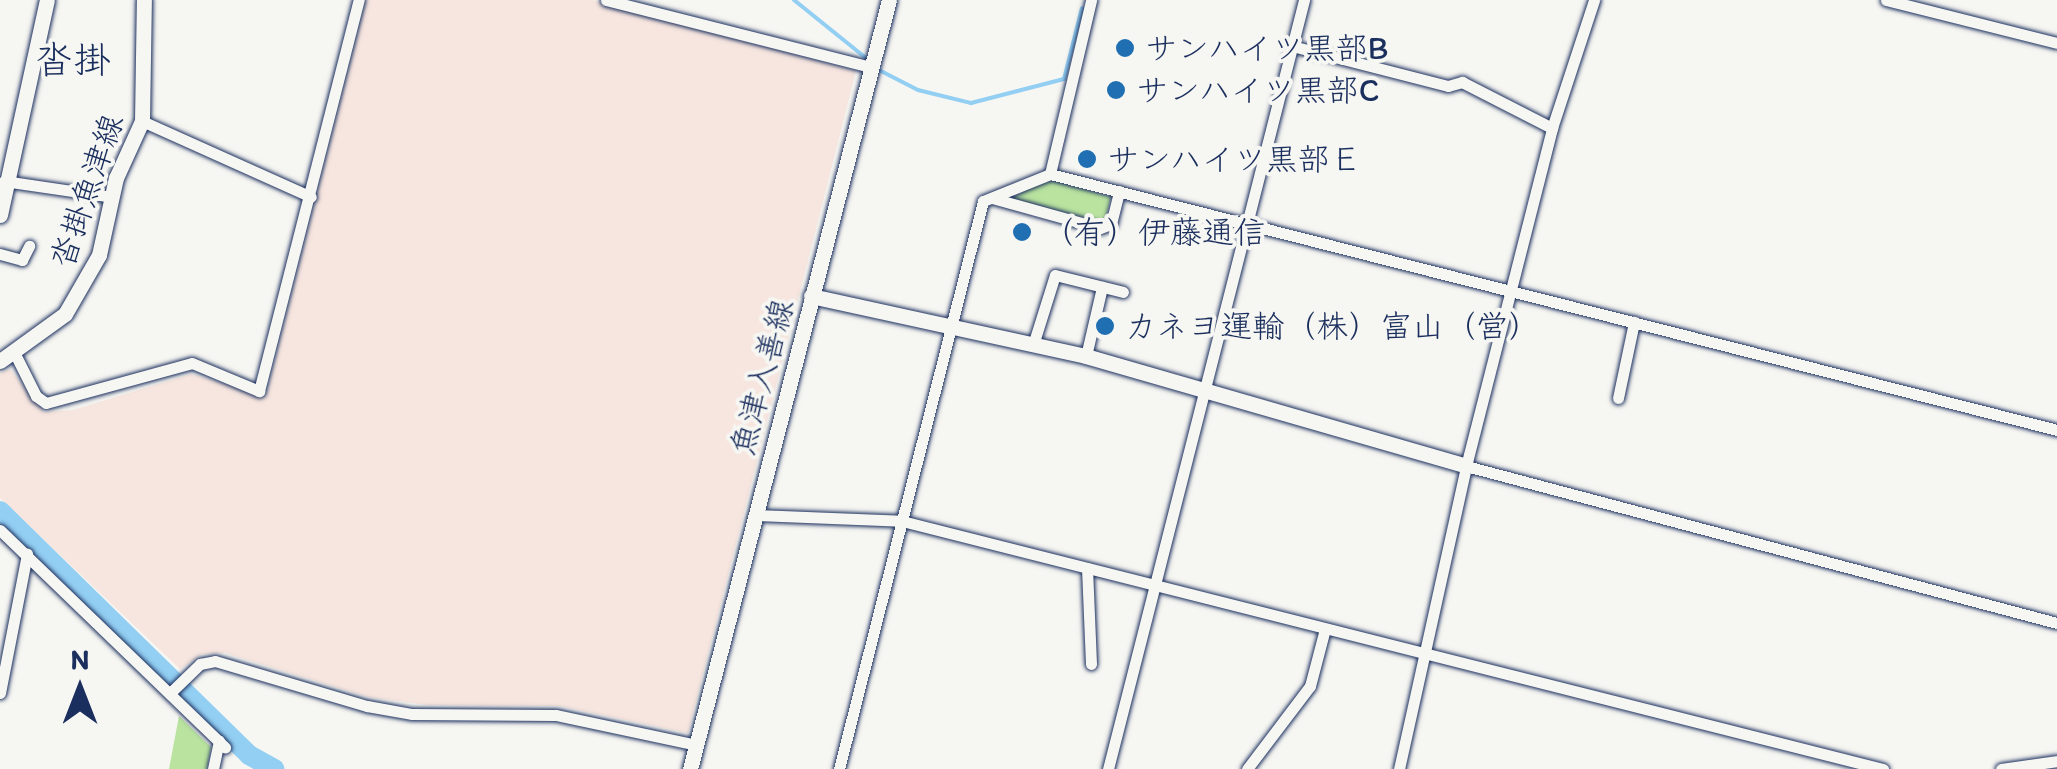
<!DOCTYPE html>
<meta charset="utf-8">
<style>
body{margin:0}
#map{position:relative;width:2057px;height:769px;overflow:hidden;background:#f6f6f2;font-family:Itim,"Klee One",sans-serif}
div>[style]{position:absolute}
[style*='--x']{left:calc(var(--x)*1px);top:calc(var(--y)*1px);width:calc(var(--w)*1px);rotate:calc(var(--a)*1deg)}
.built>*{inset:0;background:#f7e6df}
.green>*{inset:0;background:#b9e39f}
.stream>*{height:4px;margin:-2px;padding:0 2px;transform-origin:2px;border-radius:2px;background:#93cff3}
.river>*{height:20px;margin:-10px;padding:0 10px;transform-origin:10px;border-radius:10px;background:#93cff3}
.roads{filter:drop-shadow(0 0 2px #1b2f5e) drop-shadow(0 0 2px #1b2f5e)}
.street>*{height:11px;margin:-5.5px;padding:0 5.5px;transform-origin:5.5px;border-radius:5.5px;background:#f6f6f2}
.secondary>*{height:15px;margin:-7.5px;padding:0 7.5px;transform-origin:7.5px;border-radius:7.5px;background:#f6f6f2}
.dots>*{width:28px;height:28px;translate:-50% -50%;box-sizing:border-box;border:5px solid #f6f6f2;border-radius:50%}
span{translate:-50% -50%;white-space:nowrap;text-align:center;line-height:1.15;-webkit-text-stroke:8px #f6f6f2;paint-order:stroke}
.poi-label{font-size:32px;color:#1b2f5e}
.left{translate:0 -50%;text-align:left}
.street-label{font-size:32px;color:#1b2f5e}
.quarter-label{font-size:38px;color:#1b2f5e}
.north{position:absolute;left:30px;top:639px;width:100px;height:100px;-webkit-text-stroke:8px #f6f6f2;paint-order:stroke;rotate:0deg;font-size:28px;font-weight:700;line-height:40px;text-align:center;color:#1b2f5e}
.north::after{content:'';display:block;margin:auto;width:35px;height:45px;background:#1b2f5e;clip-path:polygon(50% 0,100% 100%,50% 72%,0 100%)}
</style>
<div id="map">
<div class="built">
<i style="clip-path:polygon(366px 0,593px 0,856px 71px,688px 733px,559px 706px,427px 705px,368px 697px,225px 653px,202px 654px,180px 669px,0 498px,0 373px,10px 369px,44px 412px,73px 410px,191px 374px,266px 396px)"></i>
</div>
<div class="green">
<i style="clip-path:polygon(1048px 179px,1111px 197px,1106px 217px,1096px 221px,1011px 198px)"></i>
<i style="clip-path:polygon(179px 716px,211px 747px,207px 769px,169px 769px)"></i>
</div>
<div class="stream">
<i style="--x:794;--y:0;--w:94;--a:38.9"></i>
<i style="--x:877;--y:69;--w:46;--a:27.1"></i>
<i style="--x:918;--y:90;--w:55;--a:13.8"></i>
<i style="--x:971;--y:103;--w:96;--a:-14.5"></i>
<i style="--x:1064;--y:79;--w:73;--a:-75.8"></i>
</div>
<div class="river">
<i style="--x:0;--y:511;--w:349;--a:44.4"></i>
<i style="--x:249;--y:755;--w:29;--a:29"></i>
</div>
<div class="roads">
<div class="street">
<i style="--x:606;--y:0;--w:273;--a:14.2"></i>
<i style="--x:1886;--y:0;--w:176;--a:14.1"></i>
<i style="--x:1292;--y:46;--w:161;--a:14.4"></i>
<i style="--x:1448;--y:86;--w:15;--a:-16"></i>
<i style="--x:1462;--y:82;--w:101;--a:27.1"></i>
<i style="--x:142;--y:121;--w:185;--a:24.2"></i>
<i style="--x:1050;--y:174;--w:179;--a:-76.7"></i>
<i style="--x:4;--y:181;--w:109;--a:8.4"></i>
<i style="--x:992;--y:198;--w:112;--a:15.5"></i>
<i style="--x:1100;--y:228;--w:12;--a:-20"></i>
<i style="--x:1111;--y:224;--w:34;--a:-76"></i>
<i style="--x:0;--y:254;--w:23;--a:15"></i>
<i style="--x:22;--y:260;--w:16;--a:-63"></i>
<i style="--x:1033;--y:345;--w:73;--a:-72.6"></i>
<i style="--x:1055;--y:275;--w:70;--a:14"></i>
<i style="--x:15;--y:354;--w:47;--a:63.4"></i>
<i style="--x:36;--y:396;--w:12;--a:35"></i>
<i style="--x:46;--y:403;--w:151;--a:-15.3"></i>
<i style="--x:192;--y:363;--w:73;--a:22.7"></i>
<i style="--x:259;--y:391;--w:404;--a:-75.7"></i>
<i style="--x:1086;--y:356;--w:71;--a:-76.9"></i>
<i style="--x:1618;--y:398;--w:78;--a:-78.1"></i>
<i style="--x:1466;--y:466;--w:611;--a:14.88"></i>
<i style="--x:755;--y:515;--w:147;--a:2.3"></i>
<i style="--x:902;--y:521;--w:1012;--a:14.19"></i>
<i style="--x:0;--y:530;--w:313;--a:44"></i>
<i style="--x:1087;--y:568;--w:96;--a:87.6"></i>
<i style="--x:0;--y:693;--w:142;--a:-79"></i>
<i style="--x:170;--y:693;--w:42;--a:-44"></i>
<i style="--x:200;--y:664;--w:15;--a:-11"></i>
<i style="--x:215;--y:661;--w:159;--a:16.5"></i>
<i style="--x:367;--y:706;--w:46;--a:10.1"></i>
<i style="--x:412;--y:714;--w:144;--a:0.4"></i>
<i style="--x:556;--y:715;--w:144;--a:12"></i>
<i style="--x:213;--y:769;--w:29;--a:-78"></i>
<i style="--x:839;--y:769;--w:586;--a:-75.77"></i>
<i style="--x:983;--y:201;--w:72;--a:-21.9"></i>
<i style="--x:1050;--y:174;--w:1039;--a:14.26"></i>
<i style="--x:1108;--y:769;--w:794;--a:-75.7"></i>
<i style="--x:1247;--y:769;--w:104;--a:-52.8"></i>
<i style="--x:1310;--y:686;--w:59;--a:-75.3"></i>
<i style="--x:1399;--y:769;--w:310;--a:-77.5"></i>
<i style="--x:1466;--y:466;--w:349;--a:-75.7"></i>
<i style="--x:1552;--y:128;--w:135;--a:-71.8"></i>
<i style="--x:2001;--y:769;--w:57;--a:-8.1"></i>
</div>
<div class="secondary">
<i style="--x:0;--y:215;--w:220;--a:-77.7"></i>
<i style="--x:811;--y:296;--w:281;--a:12.3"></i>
<i style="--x:1086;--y:356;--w:396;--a:16.1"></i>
<i style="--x:0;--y:361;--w:80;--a:-35.9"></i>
<i style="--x:65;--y:314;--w:68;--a:-60"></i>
<i style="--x:99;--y:255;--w:79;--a:-77.6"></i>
<i style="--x:116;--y:178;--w:63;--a:-65.5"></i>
<i style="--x:142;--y:121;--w:121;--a:-89.1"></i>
<i style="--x:690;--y:769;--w:794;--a:-75.49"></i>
</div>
</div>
<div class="dots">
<i style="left:1125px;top:48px;background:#1f6fb2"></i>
<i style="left:1116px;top:90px;background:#1f6fb2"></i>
<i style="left:1087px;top:159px;background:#1f6fb2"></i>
<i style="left:1022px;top:232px;background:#1f6fb2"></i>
<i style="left:1105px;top:326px;background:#1f6fb2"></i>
</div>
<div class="poi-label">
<span class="left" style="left:1145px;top:48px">サンハイツ黒部B</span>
<span class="left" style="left:1136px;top:90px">サンハイツ黒部C</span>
<span class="left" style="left:1107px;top:159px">サンハイツ黒部Ｅ</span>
<span class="left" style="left:1042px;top:232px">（有）伊藤通信</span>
<span class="left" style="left:1125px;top:326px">カネヨ運輸（株）富山（営）</span>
</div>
<div class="street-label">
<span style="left:87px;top:191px;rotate:-71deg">沓掛魚津線</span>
<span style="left:762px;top:377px;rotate:-75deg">魚津入善線</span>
</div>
<div class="quarter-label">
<span style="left:73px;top:61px">沓掛</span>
</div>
<div class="north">N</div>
</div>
